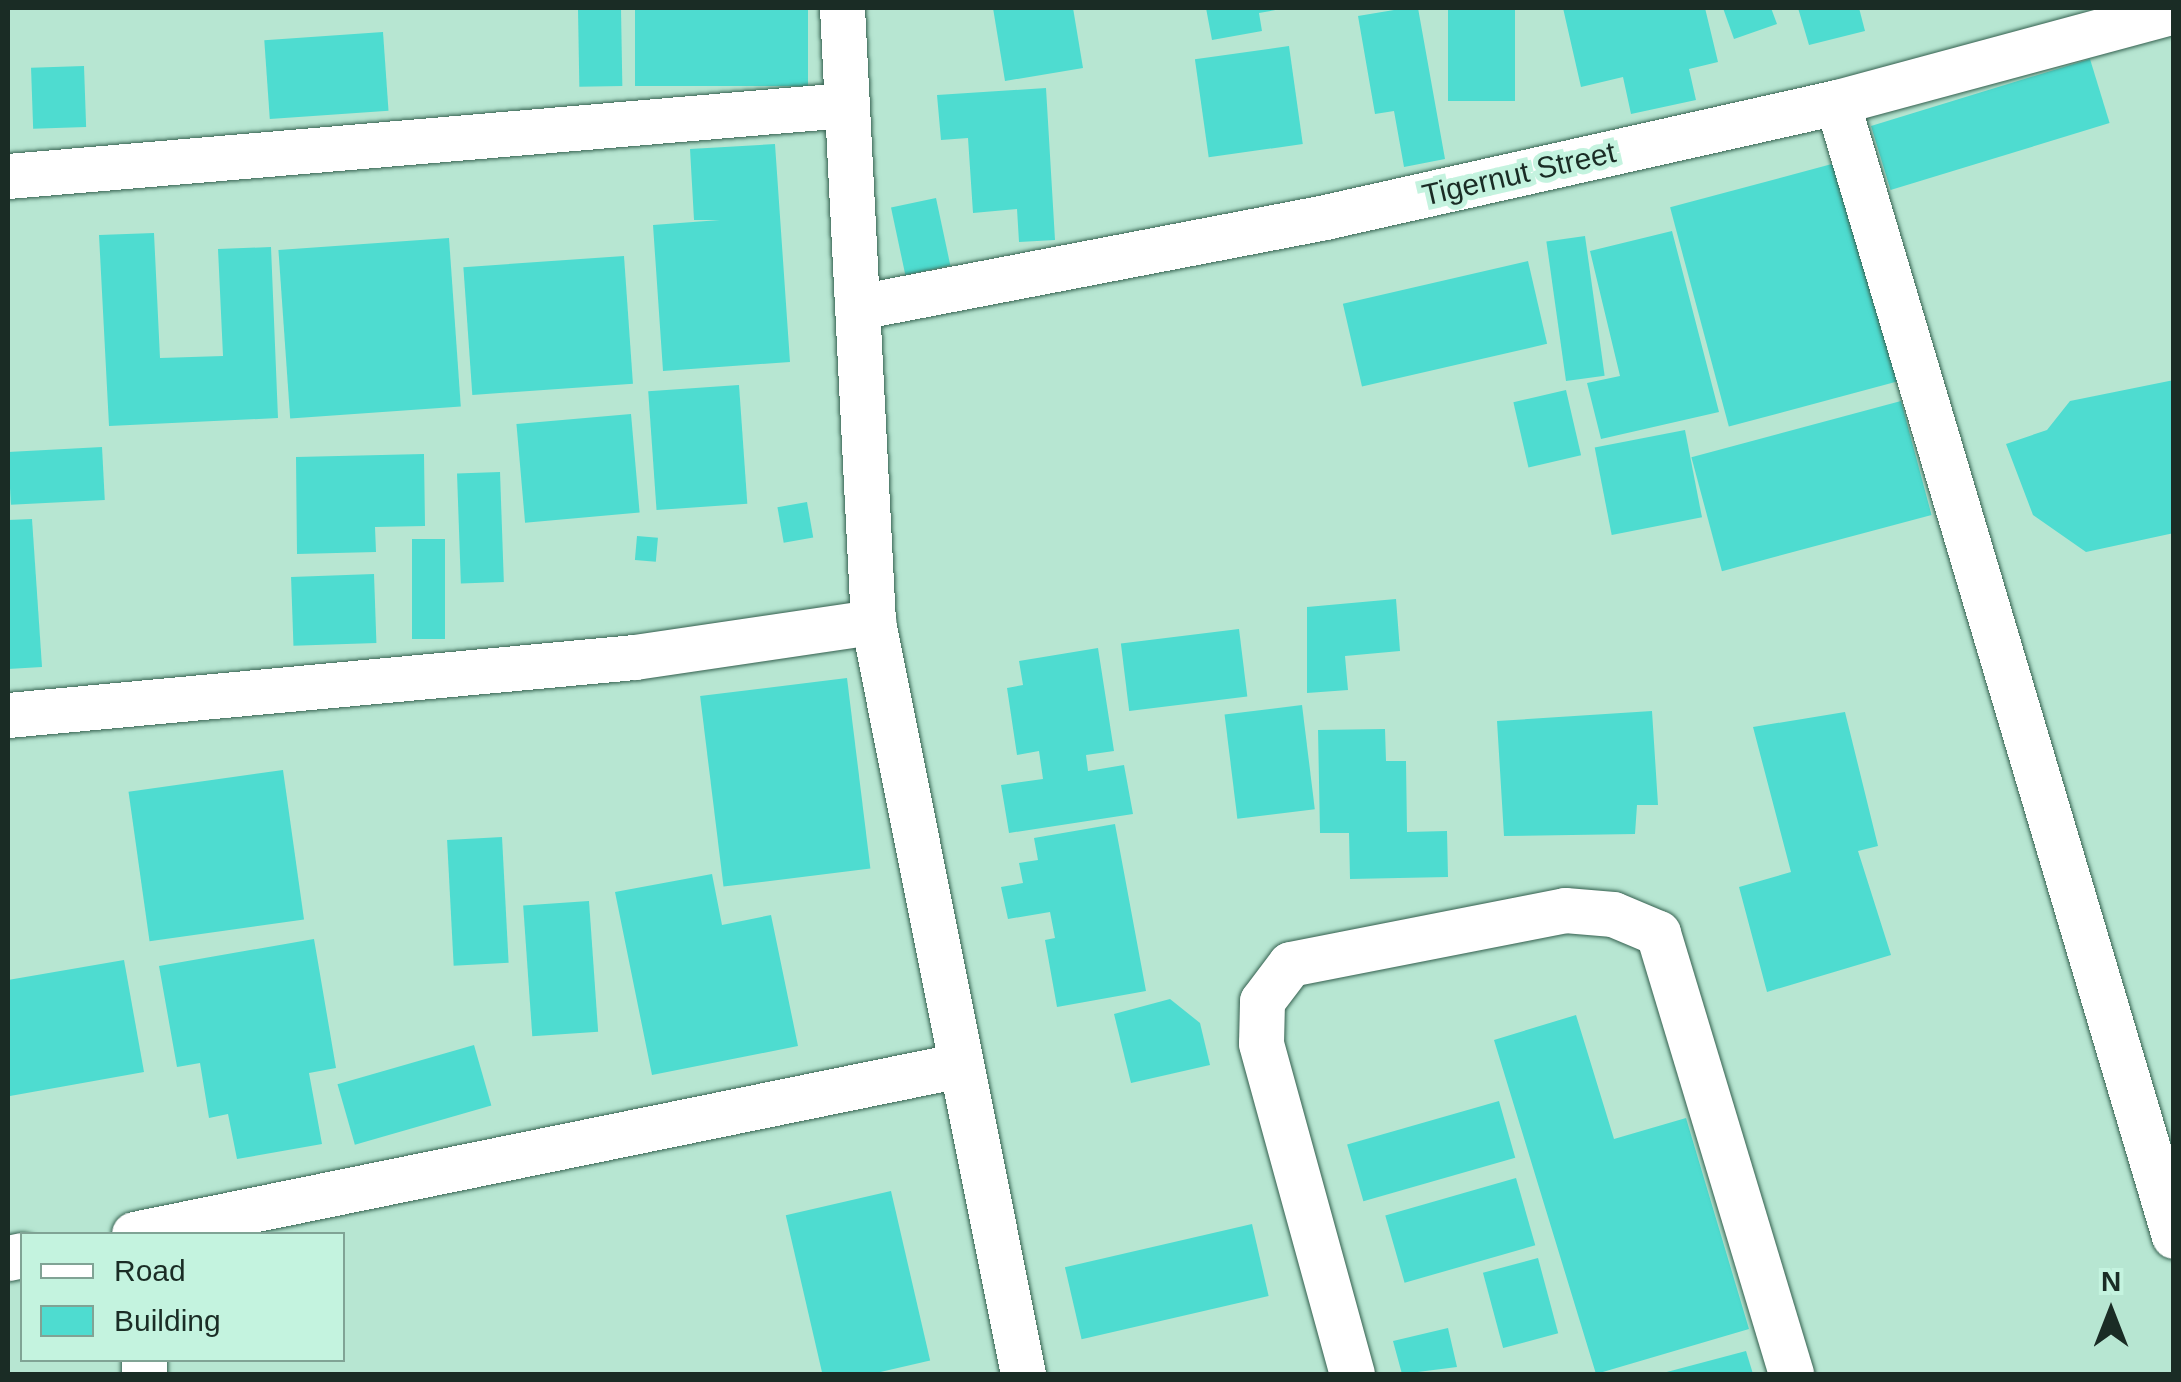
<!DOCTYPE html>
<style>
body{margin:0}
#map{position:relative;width:2181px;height:1382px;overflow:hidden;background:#b7e6d2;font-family:Arial,sans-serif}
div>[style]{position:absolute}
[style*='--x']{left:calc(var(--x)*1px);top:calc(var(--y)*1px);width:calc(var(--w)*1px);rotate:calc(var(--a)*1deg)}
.building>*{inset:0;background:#4edcd0;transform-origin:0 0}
.roads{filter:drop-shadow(0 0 2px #34604f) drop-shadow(0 0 2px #34604f)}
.street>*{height:45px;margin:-22.5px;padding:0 22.5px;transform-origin:22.5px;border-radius:22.5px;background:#fff}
span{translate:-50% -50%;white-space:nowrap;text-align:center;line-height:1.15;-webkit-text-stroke:10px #c4f3df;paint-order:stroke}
.street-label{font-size:30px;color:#1a2c25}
.frame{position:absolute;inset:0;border:10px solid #1a2c25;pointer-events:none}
.legend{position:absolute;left:20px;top:1232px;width:325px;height:130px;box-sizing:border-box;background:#c4f3df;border:2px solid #80a395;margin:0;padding:12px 18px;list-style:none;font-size:30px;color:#1a2c25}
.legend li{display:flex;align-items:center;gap:20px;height:50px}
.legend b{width:50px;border:2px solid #80a395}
.north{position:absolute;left:2061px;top:1262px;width:100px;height:100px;-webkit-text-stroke:8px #c4f3df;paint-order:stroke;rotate:0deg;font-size:28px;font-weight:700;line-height:40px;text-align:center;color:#1a2c25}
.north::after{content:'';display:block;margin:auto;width:35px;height:45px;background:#1a2c25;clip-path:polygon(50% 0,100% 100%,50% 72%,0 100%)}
</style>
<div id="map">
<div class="building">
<i style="left:635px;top:8px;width:173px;height:78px"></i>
<i style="clip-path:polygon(993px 8px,1073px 8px,1083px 68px,1005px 81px)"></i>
<i style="clip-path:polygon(1206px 8px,1281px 8px,1281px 9px,1259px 13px,1262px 31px,1212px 40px)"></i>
<i style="clip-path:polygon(1406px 8px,1418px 8px,1445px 159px,1404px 167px,1394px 111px,1375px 114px,1358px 16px)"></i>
<i style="left:1448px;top:8px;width:67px;height:93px"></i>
<i style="clip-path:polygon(1563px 8px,1705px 8px,1718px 62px,1689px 69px,1696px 100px,1631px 114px,1623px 77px,1581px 87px)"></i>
<i style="clip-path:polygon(1723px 8px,1771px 8px,1777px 24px,1734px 39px)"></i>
<i style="clip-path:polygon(1798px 8px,1859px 8px,1865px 31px,1809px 45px)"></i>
<i style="left:621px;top:9px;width:77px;height:43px;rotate:89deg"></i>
<i style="left:383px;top:32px;width:79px;height:119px;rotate:86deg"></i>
<i style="left:1289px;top:46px;width:99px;height:95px;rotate:82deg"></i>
<i style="left:2090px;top:59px;width:67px;height:229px;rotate:73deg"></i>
<i style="left:84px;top:66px;width:61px;height:53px;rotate:88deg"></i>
<i style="clip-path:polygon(1046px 88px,1055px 240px,1019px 242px,1017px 209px,973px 213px,968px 138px,941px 140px,937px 95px)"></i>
<i style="clip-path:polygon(775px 144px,790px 362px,663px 371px,653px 225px,720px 220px,694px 220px,690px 149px)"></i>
<i style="left:1843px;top:161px;width:227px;height:179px;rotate:75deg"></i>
<i style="left:936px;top:198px;width:69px;height:46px;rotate:78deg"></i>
<i style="clip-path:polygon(1672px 231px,1719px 412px,1601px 439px,1587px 383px,1620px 376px,1590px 251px)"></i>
<i style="clip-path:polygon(154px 233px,160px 358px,223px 356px,218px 249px,271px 247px,278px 418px,109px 426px,99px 235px)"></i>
<i style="left:1585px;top:236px;width:141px;height:39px;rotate:82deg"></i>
<i style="left:449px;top:238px;width:169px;height:171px;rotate:86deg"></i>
<i style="left:624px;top:256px;width:128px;height:161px;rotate:86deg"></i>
<i style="left:1528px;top:261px;width:85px;height:190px;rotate:77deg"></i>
<i style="clip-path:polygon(2174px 380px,2174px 533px,2086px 552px,2033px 515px,2006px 444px,2047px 430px,2070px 401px)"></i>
<i style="left:739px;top:385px;width:119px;height:91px;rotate:86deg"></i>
<i style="left:1566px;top:390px;width:67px;height:54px;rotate:77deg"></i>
<i style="left:1901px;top:401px;width:118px;height:217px;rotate:75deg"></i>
<i style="left:631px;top:414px;width:99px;height:115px;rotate:85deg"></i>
<i style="left:1685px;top:430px;width:89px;height:92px;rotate:79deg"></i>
<i style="left:102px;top:447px;width:53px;height:94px;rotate:87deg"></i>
<i style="clip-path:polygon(424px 454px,425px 526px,375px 527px,376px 552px,297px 554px,296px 457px)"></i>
<i style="left:500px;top:472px;width:110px;height:43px;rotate:88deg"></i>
<i style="left:807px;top:502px;width:36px;height:30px;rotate:80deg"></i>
<i style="clip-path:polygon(32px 519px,42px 667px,8px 669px,8px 520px)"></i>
<i style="left:637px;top:536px;width:21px;height:24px;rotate:5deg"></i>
<i style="left:412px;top:539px;width:33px;height:100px"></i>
<i style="left:374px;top:574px;width:69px;height:83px;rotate:88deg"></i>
<i style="clip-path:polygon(1396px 599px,1400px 651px,1345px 656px,1348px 690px,1307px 693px,1307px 607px)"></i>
<i style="left:1239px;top:629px;width:68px;height:119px;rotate:83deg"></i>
<i style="clip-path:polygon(1098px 648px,1114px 751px,1086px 755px,1088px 771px,1124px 765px,1133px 814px,1009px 833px,1001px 785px,1043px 779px,1039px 751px,1017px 755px,1007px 688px,1023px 685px,1019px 661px)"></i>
<i style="left:847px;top:678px;width:192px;height:148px;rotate:83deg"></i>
<i style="left:1302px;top:705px;width:105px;height:78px;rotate:83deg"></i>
<i style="clip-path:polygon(1652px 711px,1658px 805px,1637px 805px,1635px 834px,1504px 836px,1497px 721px)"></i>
<i style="clip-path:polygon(1845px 712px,1878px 846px,1858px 851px,1891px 955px,1767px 992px,1739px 887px,1791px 872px,1753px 727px)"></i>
<i style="clip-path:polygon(1385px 729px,1386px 761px,1406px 761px,1407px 832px,1447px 831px,1448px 877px,1350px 879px,1349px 833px,1320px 833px,1318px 730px)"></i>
<i style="left:283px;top:770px;width:151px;height:156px;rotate:82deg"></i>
<i style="clip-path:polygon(1115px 824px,1146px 991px,1057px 1007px,1045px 940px,1055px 938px,1050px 912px,1008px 919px,1001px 887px,1023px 883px,1019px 863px,1038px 860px,1034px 838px)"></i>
<i style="left:502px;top:837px;width:126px;height:55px;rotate:87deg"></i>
<i style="clip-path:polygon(712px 874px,722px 925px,771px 915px,798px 1046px,652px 1075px,615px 892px)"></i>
<i style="left:589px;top:901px;width:131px;height:66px;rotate:86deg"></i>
<i style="clip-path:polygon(314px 939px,336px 1068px,309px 1073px,322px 1144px,237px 1159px,228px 1114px,209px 1118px,200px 1063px,177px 1067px,159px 966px)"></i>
<i style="clip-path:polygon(124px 960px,144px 1072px,10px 1096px,8px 980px)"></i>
<i style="clip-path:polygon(1170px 999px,1200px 1023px,1210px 1065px,1131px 1083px,1114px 1014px)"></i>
<i style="clip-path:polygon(1576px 1015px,1614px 1139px,1686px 1118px,1749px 1329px,1596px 1374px,1494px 1040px)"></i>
<i style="left:474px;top:1045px;width:63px;height:142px;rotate:74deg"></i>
<i style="left:1499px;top:1101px;width:59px;height:158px;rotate:74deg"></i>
<i style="left:1516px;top:1178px;width:70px;height:136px;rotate:74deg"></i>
<i style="left:891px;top:1191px;width:174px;height:108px;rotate:77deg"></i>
<i style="left:1252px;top:1224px;width:74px;height:192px;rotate:77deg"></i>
<i style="left:1538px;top:1258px;width:78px;height:57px;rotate:75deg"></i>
<i style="clip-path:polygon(1448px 1328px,1457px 1367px,1402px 1374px,1393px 1341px)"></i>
<i style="clip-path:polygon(1746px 1351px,1753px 1374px,1663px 1374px,1663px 1373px)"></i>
</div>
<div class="roads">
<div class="street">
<i style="--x:842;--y:8;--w:615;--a:87.11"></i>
<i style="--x:873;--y:622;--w:767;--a:78.72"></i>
<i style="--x:1837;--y:102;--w:1183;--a:73.45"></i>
<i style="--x:8;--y:176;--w:840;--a:-4.85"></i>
<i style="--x:858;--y:307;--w:476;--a:-10.9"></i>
<i style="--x:1325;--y:217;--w:525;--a:-12.66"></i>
<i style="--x:1837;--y:102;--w:349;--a:-15.1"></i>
<i style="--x:8;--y:715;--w:630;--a:-5.29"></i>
<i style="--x:635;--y:657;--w:241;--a:-8.4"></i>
<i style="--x:134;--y:1234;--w:838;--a:-11.56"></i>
<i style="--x:8;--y:1258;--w:14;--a:-12"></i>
<i style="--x:144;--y:1360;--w:14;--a:90"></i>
<i style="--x:1352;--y:1374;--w:343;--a:-105.4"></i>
<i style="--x:1261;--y:1043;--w:42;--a:-88.6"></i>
<i style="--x:1262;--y:1001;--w:46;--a:-52.9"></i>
<i style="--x:1290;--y:964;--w:280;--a:-11.1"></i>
<i style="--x:1565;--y:910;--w:48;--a:4.8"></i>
<i style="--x:1613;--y:914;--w:49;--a:22.9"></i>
<i style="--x:1658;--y:933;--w:461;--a:73.2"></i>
</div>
</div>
<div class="street-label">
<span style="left:1519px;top:174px;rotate:-13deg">Tigernut Street</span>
</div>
<div class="frame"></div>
<ul class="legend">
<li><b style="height:12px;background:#fff"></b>Road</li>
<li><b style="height:28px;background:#4edcd0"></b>Building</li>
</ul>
<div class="north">N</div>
</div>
